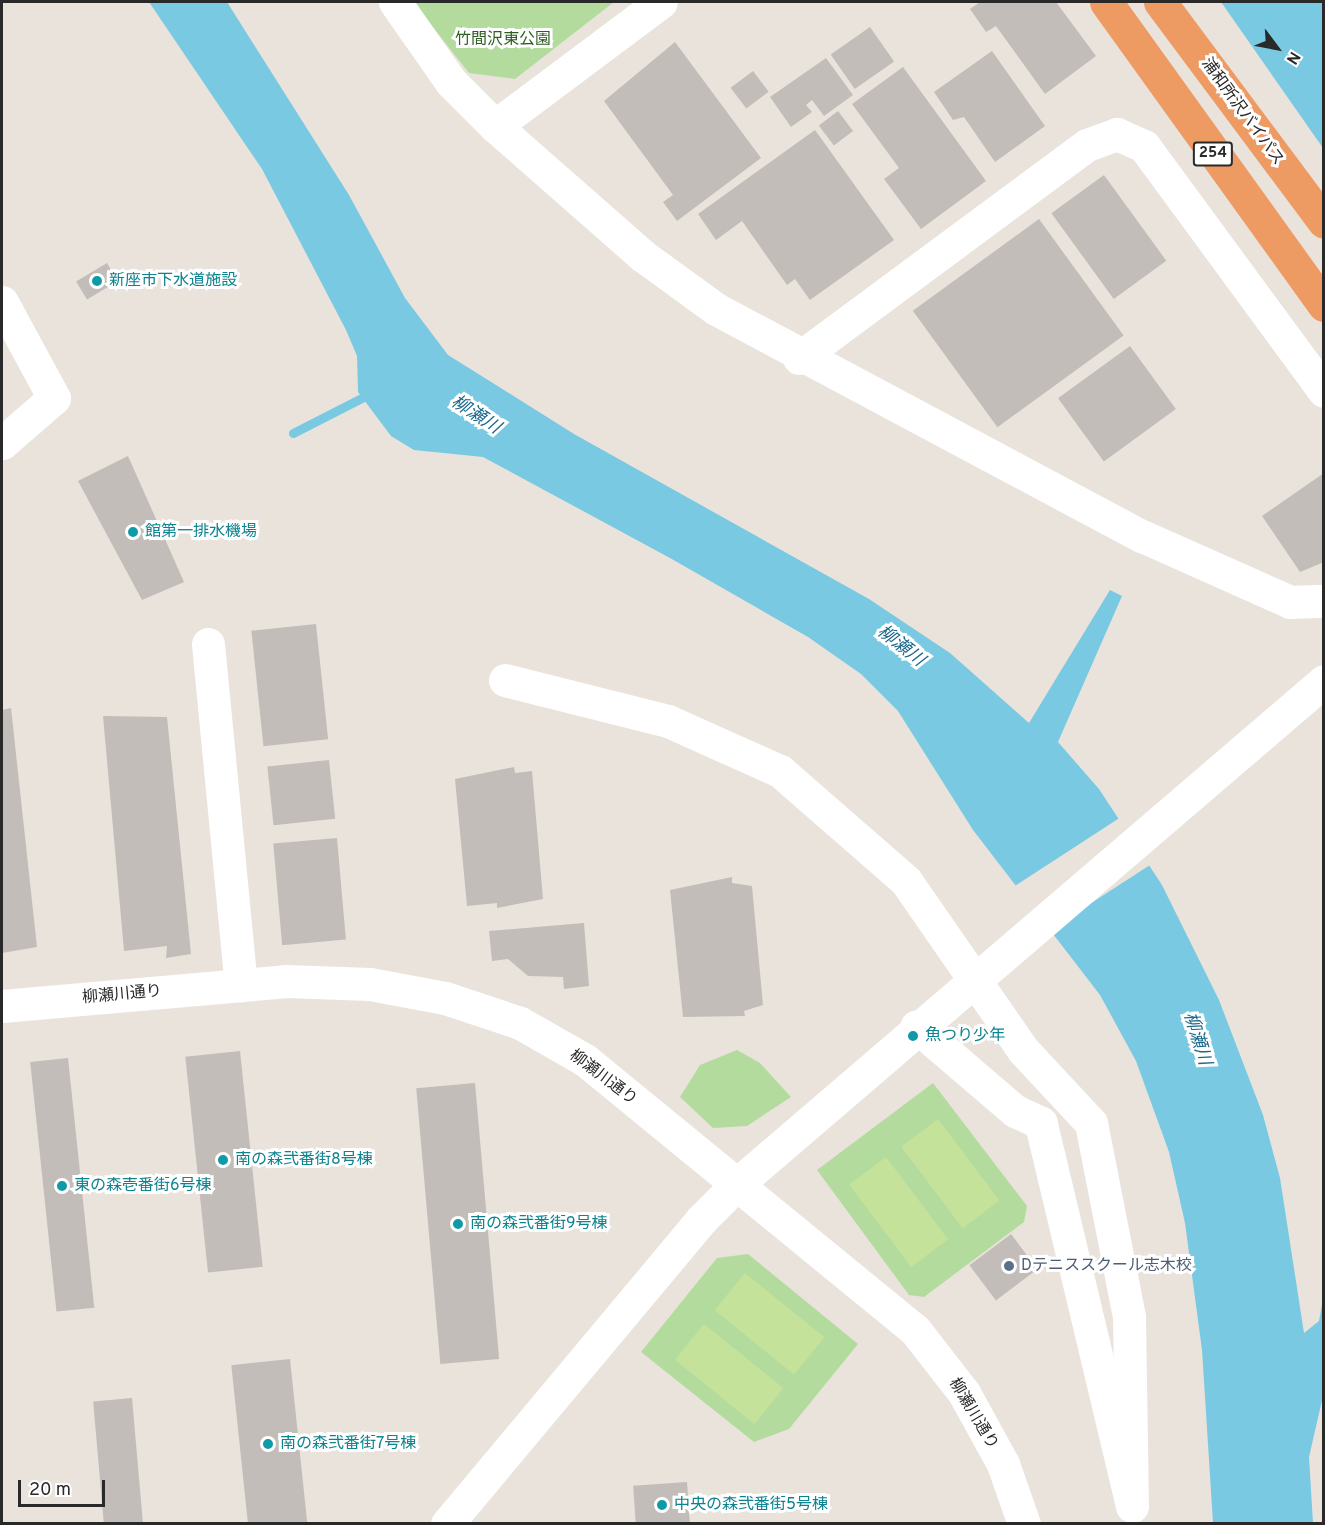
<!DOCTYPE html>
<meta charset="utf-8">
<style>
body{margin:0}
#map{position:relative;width:1325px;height:1525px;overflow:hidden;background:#eae3dc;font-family:Overpass,"Noto Sans JP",sans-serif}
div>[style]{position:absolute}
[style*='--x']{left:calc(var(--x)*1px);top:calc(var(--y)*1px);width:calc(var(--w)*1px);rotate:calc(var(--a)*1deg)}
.green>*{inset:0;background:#b4db9e}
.pitch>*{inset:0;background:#c5e29a;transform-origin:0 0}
.water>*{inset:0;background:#79c9e2}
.pier>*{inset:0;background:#eae3dc;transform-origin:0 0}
.stream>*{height:9px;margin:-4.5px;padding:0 4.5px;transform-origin:4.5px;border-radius:4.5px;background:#79c9e2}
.building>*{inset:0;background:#c2bdb9;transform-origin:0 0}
.minor>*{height:33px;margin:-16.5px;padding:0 16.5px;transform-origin:16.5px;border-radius:16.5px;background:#fff}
.highway>*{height:33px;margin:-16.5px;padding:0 16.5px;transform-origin:16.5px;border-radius:16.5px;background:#ee9b63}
.dots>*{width:16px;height:16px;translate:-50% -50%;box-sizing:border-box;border:3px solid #fff;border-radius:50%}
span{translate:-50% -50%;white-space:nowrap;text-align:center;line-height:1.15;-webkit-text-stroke:6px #fff;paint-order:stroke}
.shield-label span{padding:2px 4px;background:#fff;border:2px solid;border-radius:4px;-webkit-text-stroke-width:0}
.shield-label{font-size:15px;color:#292929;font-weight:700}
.park-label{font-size:16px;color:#2f5e21}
.street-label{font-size:16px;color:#292929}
.culture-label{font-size:16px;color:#0d838f}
.left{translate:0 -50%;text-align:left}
.service-label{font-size:16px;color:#4e5e75}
.water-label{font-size:18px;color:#1a688b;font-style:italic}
.frame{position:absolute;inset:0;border:3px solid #292929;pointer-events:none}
.north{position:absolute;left:1247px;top:18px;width:60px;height:60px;-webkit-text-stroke:4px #fff;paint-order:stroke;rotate:122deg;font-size:16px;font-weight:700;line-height:24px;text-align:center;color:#292929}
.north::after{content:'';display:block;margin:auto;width:21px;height:27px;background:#292929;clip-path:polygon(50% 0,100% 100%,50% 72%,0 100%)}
.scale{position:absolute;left:18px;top:1480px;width:87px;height:27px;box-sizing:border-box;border:3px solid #292929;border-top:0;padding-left:8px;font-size:18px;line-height:21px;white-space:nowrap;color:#292929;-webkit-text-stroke:4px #fff;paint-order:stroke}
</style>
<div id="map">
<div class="green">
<i style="clip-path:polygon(413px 2px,614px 2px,515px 79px,469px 73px)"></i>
<i style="clip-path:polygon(737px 1050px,760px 1063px,791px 1097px,747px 1126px,713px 1128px,680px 1097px,700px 1065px)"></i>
<i style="clip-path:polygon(933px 1083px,1027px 1206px,1024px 1222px,924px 1297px,909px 1295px,817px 1170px)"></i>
<i style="clip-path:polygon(748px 1254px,858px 1344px,789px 1429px,754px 1442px,641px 1352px,717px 1258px)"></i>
</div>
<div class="pitch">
<i style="left:938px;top:1119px;width:102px;height:46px;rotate:53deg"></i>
<i style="left:886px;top:1157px;width:103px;height:46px;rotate:53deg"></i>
<i style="left:745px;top:1273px;width:102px;height:48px;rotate:39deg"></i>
<i style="left:704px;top:1324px;width:102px;height:46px;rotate:39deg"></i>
</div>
<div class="water">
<i style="clip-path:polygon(149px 2px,227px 2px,349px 195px,405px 298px,448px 355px,574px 434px,869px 599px,950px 653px,1029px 723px,1110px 590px,1122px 596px,1058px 742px,1099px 789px,1162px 885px,1219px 1000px,1263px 1115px,1280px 1178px,1304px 1333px,1319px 1321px,1323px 1299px,1323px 1396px,1309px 1457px,1313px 1523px,1213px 1523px,1202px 1350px,1185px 1223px,1169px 1152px,1136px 1061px,1100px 995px,973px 830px,898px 711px,861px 674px,808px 637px,670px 558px,483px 457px,414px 450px,391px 436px,358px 392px,357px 356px,346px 330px,262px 169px)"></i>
<i style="clip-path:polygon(1221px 2px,1323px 2px,1323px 148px)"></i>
</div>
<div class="pier">
<i style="left:1121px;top:817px;width:56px;height:130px;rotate:57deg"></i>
</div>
<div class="stream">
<i style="--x:293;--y:433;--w:88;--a:-27.1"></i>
</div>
<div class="building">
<i style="clip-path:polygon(980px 2px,1056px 2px,1096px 56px,1045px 94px,996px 26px,986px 32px,970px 9px)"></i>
<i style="left:870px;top:27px;width:42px;height:48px;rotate:55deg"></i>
<i style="clip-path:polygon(675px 42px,761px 158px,677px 221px,663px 202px,673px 195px,604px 101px)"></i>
<i style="clip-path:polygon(992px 51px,1045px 126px,995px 162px,964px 117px,953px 120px,934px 92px)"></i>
<i style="clip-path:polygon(826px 58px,853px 95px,824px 116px,812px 100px,806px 105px,812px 112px,791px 127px,770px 97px)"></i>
<i style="clip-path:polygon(903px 67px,986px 181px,921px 229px,884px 179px,899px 168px,852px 104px)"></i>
<i style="left:753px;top:71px;width:26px;height:28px;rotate:53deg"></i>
<i style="left:838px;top:111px;width:25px;height:24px;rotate:53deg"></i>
<i style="clip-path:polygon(815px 130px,894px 240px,810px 300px,795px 279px,787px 285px,742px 221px,716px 240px,698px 214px)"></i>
<i style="left:1104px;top:175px;width:106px;height:65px;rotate:54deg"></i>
<i style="left:1039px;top:219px;width:144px;height:156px;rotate:54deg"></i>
<i style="left:107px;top:263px;width:21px;height:36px;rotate:59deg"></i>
<i style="left:1130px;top:346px;width:78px;height:89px;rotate:54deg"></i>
<i style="clip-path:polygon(128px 456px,184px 582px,142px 600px,78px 481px)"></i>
<i style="clip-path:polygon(1324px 473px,1324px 562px,1300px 572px,1262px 516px)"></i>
<i style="left:316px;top:624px;width:116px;height:65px;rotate:84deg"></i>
<i style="clip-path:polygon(11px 708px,37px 947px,2px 953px,2px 710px)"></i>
<i style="clip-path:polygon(103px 716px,167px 717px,191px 954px,166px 958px,167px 946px,124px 951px)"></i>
<i style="left:329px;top:760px;width:59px;height:62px;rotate:84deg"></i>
<i style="clip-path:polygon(514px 767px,515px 773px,532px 771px,543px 899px,497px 908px,497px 903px,467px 906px,455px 779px)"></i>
<i style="left:337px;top:838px;width:102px;height:64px;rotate:85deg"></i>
<i style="clip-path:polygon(732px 877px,732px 883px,752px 886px,763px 1005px,744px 1011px,745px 1016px,683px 1017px,670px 890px)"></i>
<i style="clip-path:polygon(584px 923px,589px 986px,564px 989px,563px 977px,528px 976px,508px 959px,492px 961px,489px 931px)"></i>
<i style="left:240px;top:1051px;width:217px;height:55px;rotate:84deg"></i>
<i style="left:68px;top:1058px;width:251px;height:38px;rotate:84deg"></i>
<i style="left:475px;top:1083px;width:277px;height:59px;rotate:85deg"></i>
<i style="left:1011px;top:1234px;width:44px;height:52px;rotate:53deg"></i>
<i style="left:290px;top:1359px;width:166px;height:59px;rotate:84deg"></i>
<i style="left:132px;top:1398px;width:127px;height:39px;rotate:85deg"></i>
<i style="left:687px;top:1482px;width:42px;height:54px;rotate:86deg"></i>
</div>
<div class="minor">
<i style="--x:395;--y:2;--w:98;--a:55"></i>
<i style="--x:451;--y:82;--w:62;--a:45"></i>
<i style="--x:495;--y:126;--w:197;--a:41.3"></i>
<i style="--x:643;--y:256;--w:90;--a:36"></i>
<i style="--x:716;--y:309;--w:483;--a:28.1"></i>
<i style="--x:1142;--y:536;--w:162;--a:24"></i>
<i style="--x:1290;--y:602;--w:34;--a:-2"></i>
<i style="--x:495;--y:126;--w:207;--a:-36.8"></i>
<i style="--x:2;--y:302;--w:109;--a:61.6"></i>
<i style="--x:54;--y:398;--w:69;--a:139.1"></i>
<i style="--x:799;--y:358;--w:358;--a:-36.5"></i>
<i style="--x:1087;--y:145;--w:32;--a:-20"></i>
<i style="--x:1117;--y:134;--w:30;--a:24"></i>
<i style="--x:1144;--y:146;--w:304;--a:53.7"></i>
<i style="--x:208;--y:644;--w:343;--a:84.5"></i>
<i style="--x:505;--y:680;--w:168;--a:14.1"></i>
<i style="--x:668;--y:721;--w:123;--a:24.1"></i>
<i style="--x:780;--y:771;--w:167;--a:41.1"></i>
<i style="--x:906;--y:881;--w:206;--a:55.3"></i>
<i style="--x:1023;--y:1050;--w:100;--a:47"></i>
<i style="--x:1091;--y:1123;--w:198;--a:78.9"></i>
<i style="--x:1129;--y:1317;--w:189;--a:89.1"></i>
<i style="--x:1132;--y:1506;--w:394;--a:-103.4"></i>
<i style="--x:1041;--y:1123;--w:29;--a:-155"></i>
<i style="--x:1015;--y:1111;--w:130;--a:-139.4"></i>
<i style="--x:2;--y:1006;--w:284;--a:-5"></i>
<i style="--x:285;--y:981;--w:85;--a:2"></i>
<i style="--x:370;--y:984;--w:76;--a:10.6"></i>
<i style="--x:445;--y:998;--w:79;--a:18.4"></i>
<i style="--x:520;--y:1023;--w:75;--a:29.6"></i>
<i style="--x:585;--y:1060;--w:426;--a:39.3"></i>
<i style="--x:915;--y:1330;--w:80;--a:52.1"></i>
<i style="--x:964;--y:1393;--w:81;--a:61.2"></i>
<i style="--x:1003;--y:1464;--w:64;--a:70.7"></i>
<i style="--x:447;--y:1524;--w:396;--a:-50.1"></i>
<i style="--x:701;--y:1220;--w:49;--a:-45"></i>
<i style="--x:736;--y:1185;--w:774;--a:-40.6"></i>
</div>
<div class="highway">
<i style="--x:1106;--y:2;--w:373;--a:54.3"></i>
<i style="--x:1160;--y:2;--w:274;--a:53.3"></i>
</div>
<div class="dots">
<i style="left:97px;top:281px;background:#0f9aa8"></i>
<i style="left:133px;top:532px;background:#0f9aa8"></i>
<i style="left:913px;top:1036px;background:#0f9aa8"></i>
<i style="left:223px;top:1160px;background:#0f9aa8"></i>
<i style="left:62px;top:1186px;background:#0f9aa8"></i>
<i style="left:458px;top:1224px;background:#0f9aa8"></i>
<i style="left:1009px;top:1266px;background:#5c6f8a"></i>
<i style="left:268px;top:1444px;background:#0f9aa8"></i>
<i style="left:662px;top:1505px;background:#0f9aa8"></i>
</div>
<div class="shield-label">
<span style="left:1213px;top:154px">254</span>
</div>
<div class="park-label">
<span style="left:503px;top:40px">竹間沢東公園</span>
</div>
<div class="street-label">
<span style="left:1242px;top:112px;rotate:54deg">浦和所沢バイパス</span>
<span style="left:122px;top:995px;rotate:-5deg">柳瀬川通り</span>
<span style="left:603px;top:1078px;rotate:37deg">柳瀬川通り</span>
<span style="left:973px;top:1414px;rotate:59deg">柳瀬川通り</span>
</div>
<div class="culture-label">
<span class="left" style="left:109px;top:281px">新座市下水道施設</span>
<span class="left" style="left:145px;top:532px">館第一排水機場</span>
<span class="left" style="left:925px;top:1036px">魚つり少年</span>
<span class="left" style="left:235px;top:1160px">南の森弐番街8号棟</span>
<span class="left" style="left:74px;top:1186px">東の森壱番街6号棟</span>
<span class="left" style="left:470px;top:1224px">南の森弐番街9号棟</span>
<span class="left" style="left:280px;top:1444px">南の森弐番街7号棟</span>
<span class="left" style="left:674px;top:1505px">中央の森弐番街5号棟</span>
</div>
<div class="service-label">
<span class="left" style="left:1021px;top:1266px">Dテニススクール志木校</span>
</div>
<div class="water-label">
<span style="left:475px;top:416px;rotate:33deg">柳瀬川</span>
<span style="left:900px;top:647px;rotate:38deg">柳瀬川</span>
<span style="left:1196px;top:1039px;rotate:73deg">柳瀬川</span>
</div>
<div class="frame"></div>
<div class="north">N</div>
<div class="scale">20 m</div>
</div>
